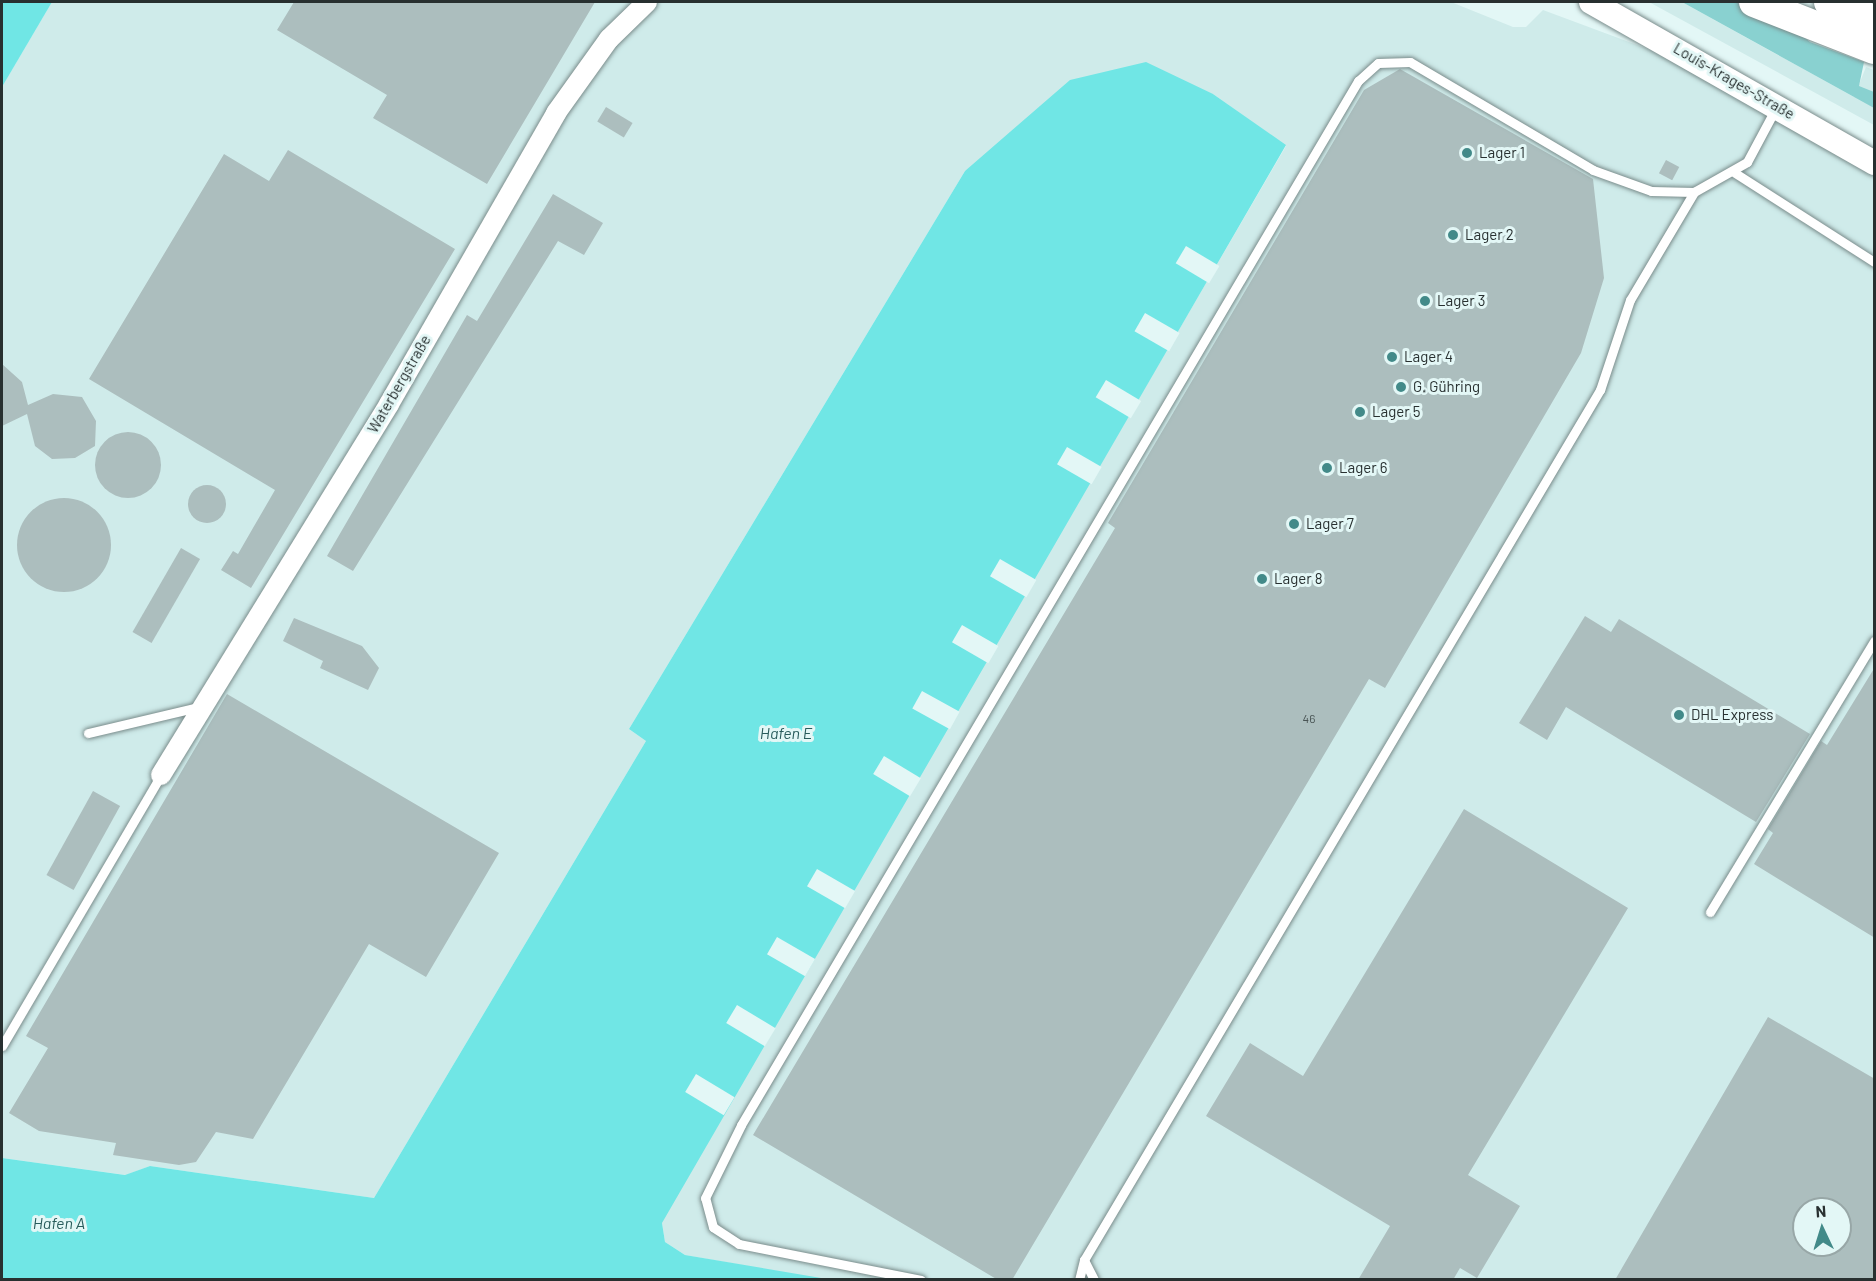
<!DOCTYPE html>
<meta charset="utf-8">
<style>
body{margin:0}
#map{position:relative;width:1876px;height:1281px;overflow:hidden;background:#e3f7f6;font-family:Barlow,sans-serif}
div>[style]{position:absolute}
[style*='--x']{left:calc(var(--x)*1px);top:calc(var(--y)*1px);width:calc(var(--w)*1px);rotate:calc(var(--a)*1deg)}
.built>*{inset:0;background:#cfebea}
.green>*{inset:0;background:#89d1d0}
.water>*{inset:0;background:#70e6e5}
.pier>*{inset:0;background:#e3f7f6;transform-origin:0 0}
.building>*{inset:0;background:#acbebe;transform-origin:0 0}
.round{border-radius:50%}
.roads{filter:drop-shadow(0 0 2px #7a8c8b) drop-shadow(0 0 2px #7a8c8b)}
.service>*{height:9px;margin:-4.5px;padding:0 4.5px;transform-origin:4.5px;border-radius:4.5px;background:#fff}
.minor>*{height:20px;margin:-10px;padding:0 10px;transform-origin:10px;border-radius:10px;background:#fff}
.tertiary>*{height:24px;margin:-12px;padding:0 12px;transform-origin:12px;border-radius:12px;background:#fff}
.primary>*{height:30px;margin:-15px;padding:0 15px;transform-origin:15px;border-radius:15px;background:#fff}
.dots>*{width:16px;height:16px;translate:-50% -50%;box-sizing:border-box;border:3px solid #e3f7f6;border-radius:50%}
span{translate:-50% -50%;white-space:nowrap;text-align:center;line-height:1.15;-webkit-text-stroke:6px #e3f7f6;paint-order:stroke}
.number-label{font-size:12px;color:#495454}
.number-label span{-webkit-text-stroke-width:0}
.street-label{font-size:15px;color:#283030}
.poi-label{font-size:15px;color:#283030}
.left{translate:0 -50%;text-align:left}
.water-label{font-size:16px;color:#295c5c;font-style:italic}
.frame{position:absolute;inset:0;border:3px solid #283030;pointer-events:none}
.north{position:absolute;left:1792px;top:1197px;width:60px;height:60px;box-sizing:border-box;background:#e3f7f6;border:2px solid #98a7a7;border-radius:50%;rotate:356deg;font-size:16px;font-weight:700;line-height:24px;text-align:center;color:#283030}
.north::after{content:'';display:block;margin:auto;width:21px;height:27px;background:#428a89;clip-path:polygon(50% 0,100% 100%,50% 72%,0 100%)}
</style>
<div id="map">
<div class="built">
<i style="clip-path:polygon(evenodd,52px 2px,1451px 2px,1513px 27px,1526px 27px,1543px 10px,1707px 71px,1874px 169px,1874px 1279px,827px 1280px,685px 1255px,665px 1242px,662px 1223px,668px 1206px,1286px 146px,1213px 94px,965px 171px,629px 729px,646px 741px,374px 1198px,150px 1166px,126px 1175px,2px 1158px,2px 87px,52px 2px,1804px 1209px,1840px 1209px,1840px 1245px,1804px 1245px,1804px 1209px)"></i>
<i style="clip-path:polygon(1649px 2px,1682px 2px,1854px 97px,1866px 67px,1874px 70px,1874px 125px)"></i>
</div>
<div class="green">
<i style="clip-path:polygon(1682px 2px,1735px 2px,1790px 24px,1810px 42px,1864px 62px,1859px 86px,1874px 92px,1874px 108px)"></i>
</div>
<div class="water">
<i style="clip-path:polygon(2px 2px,52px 2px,2px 87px)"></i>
<i style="clip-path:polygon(1146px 62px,1213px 94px,1286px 145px,662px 1223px,665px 1242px,685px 1255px,827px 1279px,2px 1280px,2px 1158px,125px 1175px,150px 1166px,374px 1198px,646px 741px,629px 729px,965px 171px,1070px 80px)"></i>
</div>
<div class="pier">
<i style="left:1186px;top:246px;width:39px;height:20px;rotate:31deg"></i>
<i style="left:1145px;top:313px;width:40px;height:21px;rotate:30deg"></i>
<i style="left:1106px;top:380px;width:41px;height:20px;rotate:31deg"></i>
<i style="left:1067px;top:447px;width:40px;height:20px;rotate:30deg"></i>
<i style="left:1000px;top:559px;width:42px;height:20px;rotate:30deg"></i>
<i style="left:962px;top:625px;width:42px;height:20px;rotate:30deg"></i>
<i style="left:922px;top:691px;width:43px;height:20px;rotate:29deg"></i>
<i style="left:884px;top:756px;width:43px;height:21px;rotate:31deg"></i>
<i style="left:817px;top:869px;width:44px;height:20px;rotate:30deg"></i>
<i style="left:777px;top:937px;width:44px;height:20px;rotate:30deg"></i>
<i style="left:737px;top:1005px;width:45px;height:21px;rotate:31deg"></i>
<i style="left:696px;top:1074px;width:45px;height:21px;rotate:31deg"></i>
</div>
<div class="building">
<i style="clip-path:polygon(294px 2px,595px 2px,487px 184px,373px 118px,387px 95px,277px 30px)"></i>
<i style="clip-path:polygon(1400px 69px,1593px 179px,1604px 278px,1581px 353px,1385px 688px,1369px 679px,1012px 1280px,998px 1280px,753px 1135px,1115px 528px,1108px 523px,1364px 90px)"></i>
<i style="left:606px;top:107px;width:31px;height:17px;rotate:31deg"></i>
<i style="clip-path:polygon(288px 150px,455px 249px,251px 588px,221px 570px,233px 551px,238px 554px,275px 490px,89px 379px,224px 154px,269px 181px)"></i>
<i style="left:1666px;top:160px;width:15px;height:15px;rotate:28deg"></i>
<i style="clip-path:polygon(553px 194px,603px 223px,584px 255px,558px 241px,353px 571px,327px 556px,467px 315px,477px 321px)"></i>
<i style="clip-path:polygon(2px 364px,22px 382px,28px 405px,53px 394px,82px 397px,96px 421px,95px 446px,75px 458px,52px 459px,35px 446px,27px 414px,2px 426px)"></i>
<i class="round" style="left:95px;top:432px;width:66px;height:66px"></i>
<i class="round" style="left:188px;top:485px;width:38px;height:38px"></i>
<i class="round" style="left:17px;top:498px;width:94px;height:94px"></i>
<i style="left:181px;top:548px;width:22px;height:97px;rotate:30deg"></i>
<i style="clip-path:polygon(1585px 616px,1611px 632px,1619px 619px,1810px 734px,1756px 822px,1566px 707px,1547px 740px,1519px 723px)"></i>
<i style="clip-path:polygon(294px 618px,362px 646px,379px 668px,368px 690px,320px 668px,323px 661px,283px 641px)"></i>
<i style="clip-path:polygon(1875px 667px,1875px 938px,1754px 864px,1773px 833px,1768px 829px,1821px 741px,1827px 745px)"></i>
<i style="clip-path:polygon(227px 694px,499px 853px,426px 977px,369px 944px,253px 1139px,216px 1132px,196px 1162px,179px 1165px,113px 1155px,116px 1143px,39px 1131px,9px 1113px,48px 1048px,26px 1036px)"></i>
<i style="left:93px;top:791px;width:31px;height:96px;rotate:29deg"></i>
<i style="clip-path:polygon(1464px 809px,1628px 908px,1468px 1175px,1520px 1206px,1477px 1278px,1460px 1268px,1453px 1280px,1358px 1280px,1390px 1226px,1206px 1116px,1250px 1043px,1303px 1076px)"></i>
<i style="clip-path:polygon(evenodd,1768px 1017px,1875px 1079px,1875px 1280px,1615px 1280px,1768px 1017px,1804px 1209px,1840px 1209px,1840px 1245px,1804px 1245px,1804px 1209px)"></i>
</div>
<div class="roads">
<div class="service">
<i style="--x:1735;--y:173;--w:165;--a:32.6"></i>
<i style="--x:88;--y:733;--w:117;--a:-13.3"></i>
<i style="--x:1710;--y:912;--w:317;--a:-58.8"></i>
<i style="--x:2;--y:1046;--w:314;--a:-59.6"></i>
<i style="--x:1084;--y:1260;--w:22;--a:63"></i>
<i style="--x:921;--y:1280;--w:186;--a:-168.8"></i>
<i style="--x:739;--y:1244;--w:31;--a:-147"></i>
<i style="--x:713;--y:1227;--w:30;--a:-105"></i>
<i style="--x:705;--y:1198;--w:81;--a:-63.7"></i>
<i style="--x:741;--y:1125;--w:1213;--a:-59.42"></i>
<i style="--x:1358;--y:81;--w:27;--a:-42"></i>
<i style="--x:1378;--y:63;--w:32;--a:-2"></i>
<i style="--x:1410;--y:62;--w:212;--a:30.5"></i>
<i style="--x:1593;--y:170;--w:62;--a:19.9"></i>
<i style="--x:1651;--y:191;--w:43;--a:1.3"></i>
<i style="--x:1079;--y:1280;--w:21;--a:-76"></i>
<i style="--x:1084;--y:1260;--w:1012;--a:-59.33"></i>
<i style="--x:1600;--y:390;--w:95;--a:-71.6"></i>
<i style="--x:1630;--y:300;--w:126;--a:-59.3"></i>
<i style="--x:1694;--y:192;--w:61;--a:-29.5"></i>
<i style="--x:1747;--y:162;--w:61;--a:-61.8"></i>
</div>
<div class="minor">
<i style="--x:161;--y:775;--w:435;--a:-58.4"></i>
<i style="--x:389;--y:404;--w:336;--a:-60.1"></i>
<i style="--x:556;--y:113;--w:91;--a:-54.4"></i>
<i style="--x:609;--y:39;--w:53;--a:-44.2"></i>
</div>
<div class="tertiary">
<i style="--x:1591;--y:2;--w:326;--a:29.6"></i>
</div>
<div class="primary">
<i style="--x:1754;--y:2;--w:129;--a:21.4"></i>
<i style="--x:1829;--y:2;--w:48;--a:21.8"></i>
</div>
</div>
<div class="dots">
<i style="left:1467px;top:153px;background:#428a89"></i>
<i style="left:1453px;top:235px;background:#428a89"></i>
<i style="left:1425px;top:301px;background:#428a89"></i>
<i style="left:1392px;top:357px;background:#428a89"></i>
<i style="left:1401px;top:387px;background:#428a89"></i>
<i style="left:1360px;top:412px;background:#428a89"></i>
<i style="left:1327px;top:468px;background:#428a89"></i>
<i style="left:1294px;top:524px;background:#428a89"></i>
<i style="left:1262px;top:579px;background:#428a89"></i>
<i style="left:1679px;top:715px;background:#428a89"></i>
</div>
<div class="number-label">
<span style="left:1309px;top:719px">46</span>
</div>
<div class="street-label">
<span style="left:1734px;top:81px;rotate:30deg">Louis-Krages-Straße</span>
<span style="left:399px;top:384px;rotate:-60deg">Waterbergstraße</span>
</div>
<div class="poi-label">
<span class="left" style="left:1479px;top:153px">Lager 1</span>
<span class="left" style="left:1465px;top:235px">Lager 2</span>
<span class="left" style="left:1437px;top:301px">Lager 3</span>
<span class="left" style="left:1404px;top:357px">Lager 4</span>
<span class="left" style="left:1413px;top:387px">G. Gühring</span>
<span class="left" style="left:1372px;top:412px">Lager 5</span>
<span class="left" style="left:1339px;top:468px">Lager 6</span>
<span class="left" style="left:1306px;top:524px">Lager 7</span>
<span class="left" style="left:1274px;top:579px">Lager 8</span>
<span class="left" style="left:1691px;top:715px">DHL Express</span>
</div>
<div class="water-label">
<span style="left:786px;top:733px">Hafen E</span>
<span style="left:59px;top:1223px">Hafen A</span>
</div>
<div class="frame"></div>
<div class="north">N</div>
</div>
